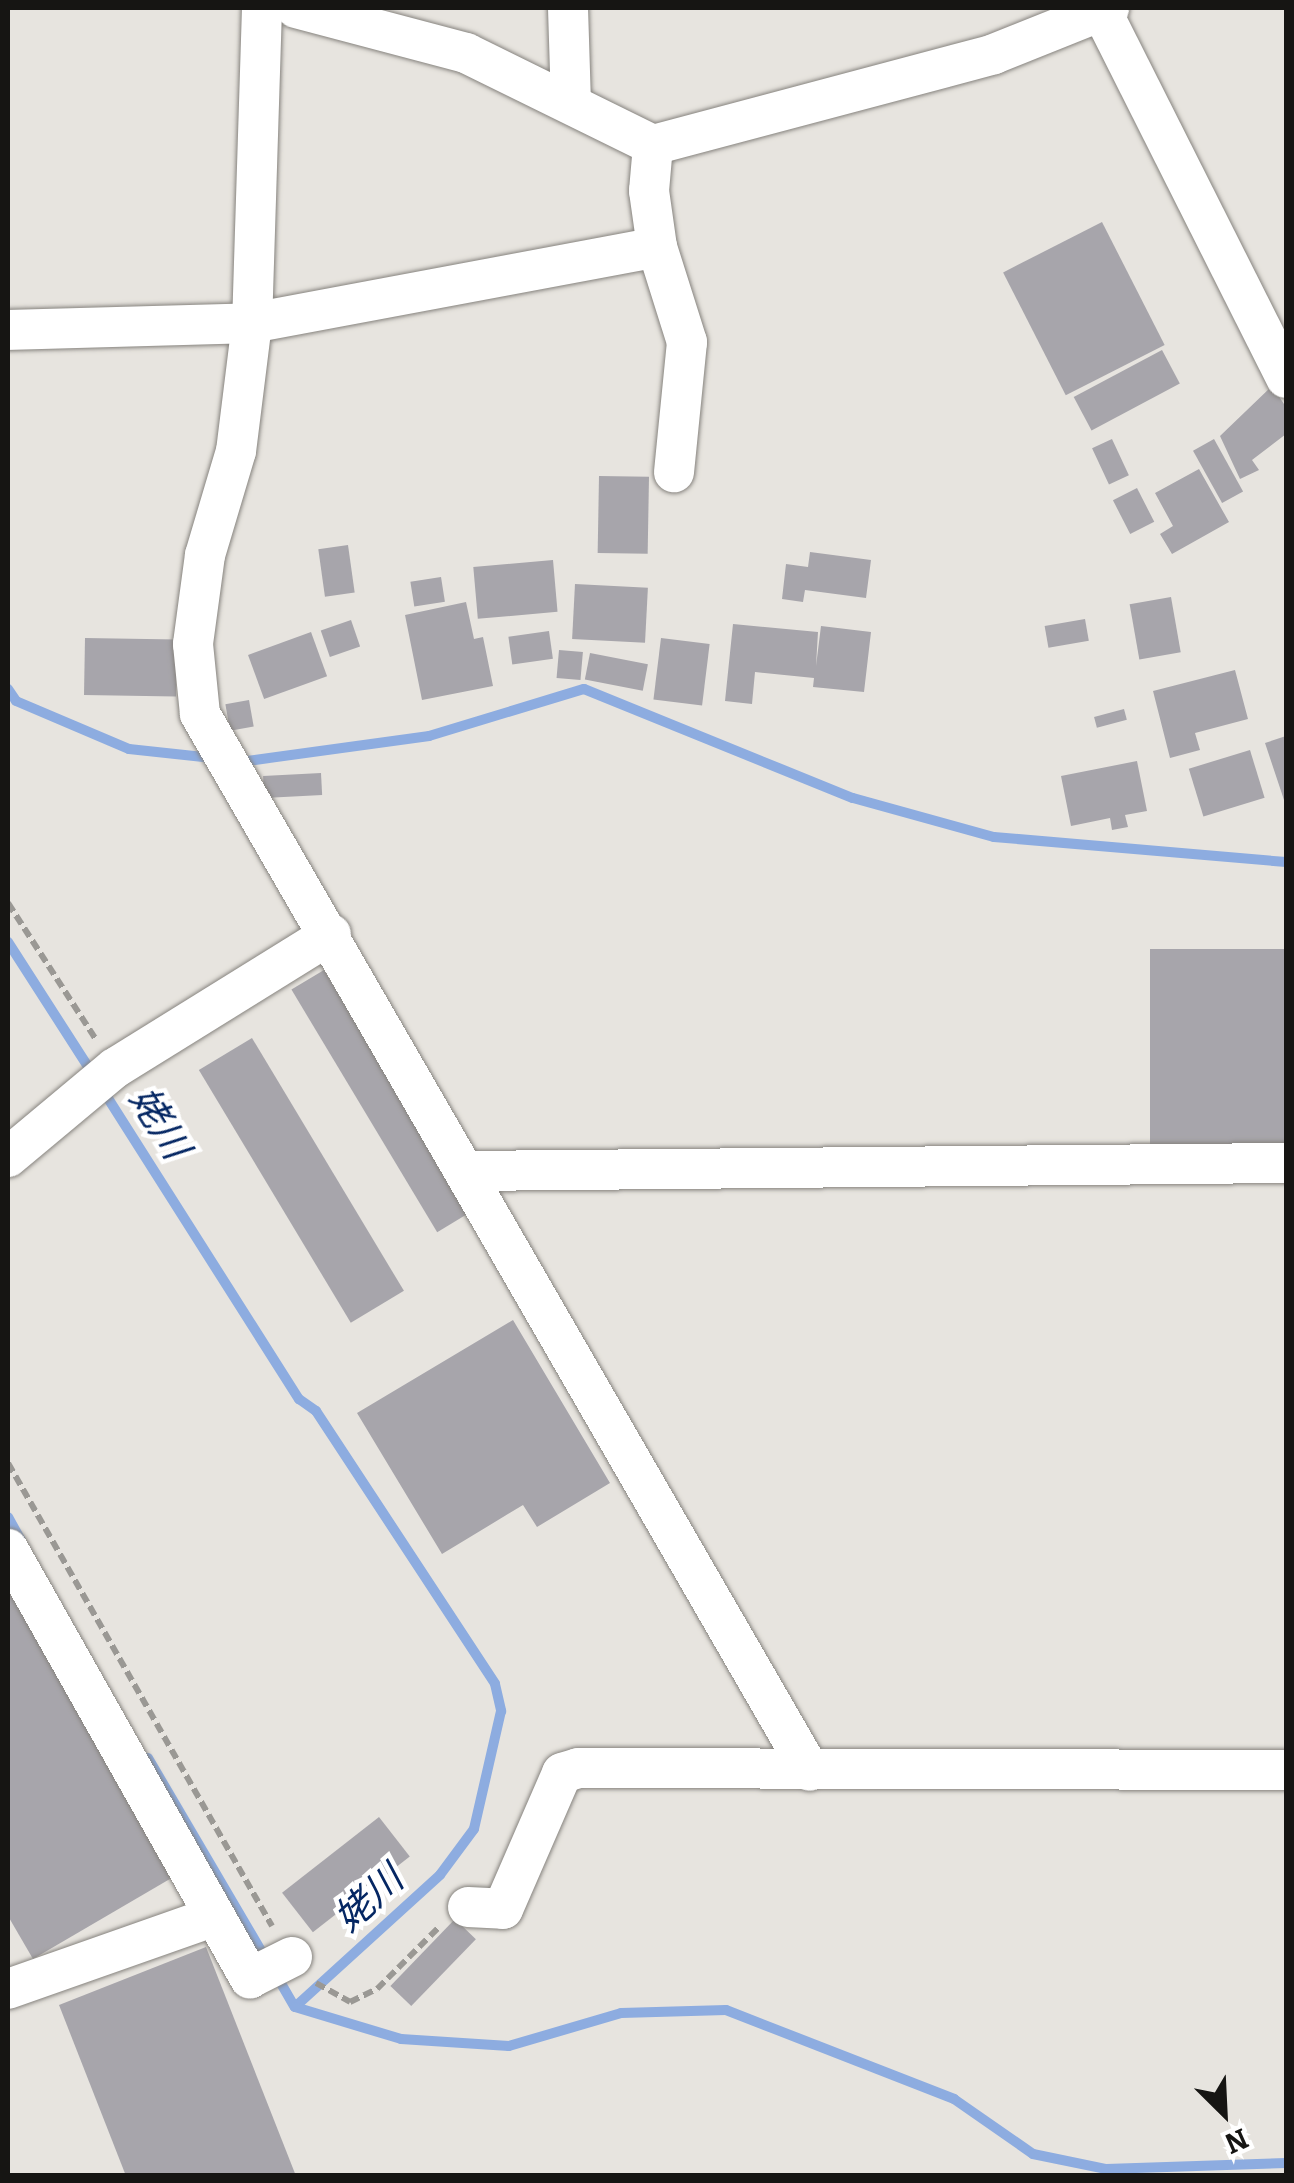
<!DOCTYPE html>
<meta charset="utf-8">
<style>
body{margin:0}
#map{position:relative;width:1294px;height:2183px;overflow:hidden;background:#e7e4df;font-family:Bitter,"Noto Sans JP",serif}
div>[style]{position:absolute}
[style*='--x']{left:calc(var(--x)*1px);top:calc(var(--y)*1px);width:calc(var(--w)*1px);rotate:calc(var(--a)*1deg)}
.stream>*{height:10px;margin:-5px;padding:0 5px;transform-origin:5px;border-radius:5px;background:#8dace0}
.building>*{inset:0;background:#a7a5ab;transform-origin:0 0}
.path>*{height:6px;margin-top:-3px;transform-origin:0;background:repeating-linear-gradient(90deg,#9a9894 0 10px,transparent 0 15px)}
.roads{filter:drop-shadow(0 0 2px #86837e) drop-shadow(0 0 2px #86837e)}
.minor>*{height:40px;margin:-20px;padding:0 20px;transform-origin:20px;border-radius:20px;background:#fff}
span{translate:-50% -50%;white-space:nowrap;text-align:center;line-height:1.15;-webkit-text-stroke:9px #fff;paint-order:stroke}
.water-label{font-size:38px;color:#052763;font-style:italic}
.frame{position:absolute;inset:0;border:10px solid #161513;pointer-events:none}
.north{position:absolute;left:1174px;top:2063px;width:100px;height:100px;-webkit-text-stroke:8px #fff;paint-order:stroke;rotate:156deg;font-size:28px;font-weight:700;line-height:40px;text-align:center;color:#161513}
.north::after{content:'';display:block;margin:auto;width:35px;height:45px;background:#161513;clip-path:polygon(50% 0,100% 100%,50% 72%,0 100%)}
</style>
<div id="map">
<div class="stream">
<i style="--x:8;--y:689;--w:14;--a:56"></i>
<i style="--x:16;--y:701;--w:123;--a:23"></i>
<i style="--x:129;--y:749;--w:84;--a:6.1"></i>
<i style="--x:240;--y:762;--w:191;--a:-7.8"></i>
<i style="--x:429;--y:736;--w:162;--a:-16.9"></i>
<i style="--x:584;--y:689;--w:290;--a:22.1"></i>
<i style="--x:853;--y:798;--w:146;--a:15.5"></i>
<i style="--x:994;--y:837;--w:293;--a:4.9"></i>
<i style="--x:8;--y:942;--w:156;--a:57.3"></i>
<i style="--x:104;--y:1092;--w:364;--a:57.6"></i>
<i style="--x:299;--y:1399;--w:21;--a:35"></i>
<i style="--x:316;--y:1411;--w:326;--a:56.7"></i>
<i style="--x:495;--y:1684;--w:28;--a:77"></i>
<i style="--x:501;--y:1711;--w:121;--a:102.9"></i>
<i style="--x:474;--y:1829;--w:57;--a:126.5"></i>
<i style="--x:440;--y:1875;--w:196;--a:137.7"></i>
<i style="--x:8;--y:1517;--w:26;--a:61"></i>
<i style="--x:148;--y:1758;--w:233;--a:59.6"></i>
<i style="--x:275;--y:1973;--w:39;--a:60"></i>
<i style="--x:295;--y:2007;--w:111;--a:16.8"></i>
<i style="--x:401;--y:2039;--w:108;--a:3.7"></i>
<i style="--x:509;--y:2046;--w:117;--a:-16.4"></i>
<i style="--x:621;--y:2013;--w:105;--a:-1.6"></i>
<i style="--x:726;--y:2010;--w:245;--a:21.3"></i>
<i style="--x:954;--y:2099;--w:96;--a:34.8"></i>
<i style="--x:1033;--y:2154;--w:75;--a:11.6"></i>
<i style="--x:1106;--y:2169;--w:180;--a:-1.9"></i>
</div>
<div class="building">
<i style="left:1102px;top:222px;width:138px;height:111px;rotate:63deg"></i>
<i style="left:1162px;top:350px;width:38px;height:100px;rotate:62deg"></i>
<i style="clip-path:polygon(1272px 386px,1286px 407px,1286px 434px,1252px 460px,1259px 470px,1240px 479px,1220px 436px)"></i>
<i style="left:1112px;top:439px;width:40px;height:22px;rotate:65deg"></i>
<i style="left:1214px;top:439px;width:60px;height:24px;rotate:61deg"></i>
<i style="clip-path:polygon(1199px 469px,1229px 522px,1172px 554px,1160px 534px,1173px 526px,1155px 493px)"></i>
<i style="left:599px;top:476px;width:50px;height:77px;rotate:1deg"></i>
<i style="left:1137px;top:488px;width:38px;height:27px;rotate:63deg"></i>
<i style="left:348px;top:545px;width:48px;height:30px;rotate:82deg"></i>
<i style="clip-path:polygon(810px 552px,871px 560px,866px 598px,805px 590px,803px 602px,782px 599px,786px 564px,808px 567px)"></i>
<i style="left:553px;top:560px;width:52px;height:80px;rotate:85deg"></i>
<i style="left:441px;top:577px;width:25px;height:31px;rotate:81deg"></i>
<i style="left:575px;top:584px;width:73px;height:55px;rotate:3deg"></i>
<i style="left:1171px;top:597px;width:56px;height:42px;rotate:80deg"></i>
<i style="clip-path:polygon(466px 602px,474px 639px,483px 637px,493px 686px,422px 700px,405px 615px)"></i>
<i style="left:1085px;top:619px;width:22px;height:41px;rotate:80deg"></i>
<i style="left:351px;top:620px;width:28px;height:32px;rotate:71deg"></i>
<i style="clip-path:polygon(733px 624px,818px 632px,816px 666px,821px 626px,871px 632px,864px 692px,813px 687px,814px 678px,755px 672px,752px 704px,725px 701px)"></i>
<i style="left:549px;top:631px;width:28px;height:41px;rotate:82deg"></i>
<i style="left:311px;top:632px;width:47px;height:67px;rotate:70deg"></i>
<i style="left:85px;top:638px;width:92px;height:57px;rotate:1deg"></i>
<i style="left:661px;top:638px;width:49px;height:62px;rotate:7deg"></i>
<i style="left:559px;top:650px;width:24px;height:28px;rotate:5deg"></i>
<i style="left:590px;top:653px;width:59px;height:27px;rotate:11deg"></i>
<i style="clip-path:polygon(1235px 670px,1248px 719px,1195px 733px,1200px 750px,1170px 758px,1153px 691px)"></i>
<i style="left:249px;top:700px;width:27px;height:24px;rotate:80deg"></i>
<i style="left:1124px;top:709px;width:11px;height:31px;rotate:75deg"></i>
<i style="clip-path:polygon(1286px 736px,1286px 806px,1265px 743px)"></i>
<i style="left:1250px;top:750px;width:50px;height:64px;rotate:73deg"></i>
<i style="clip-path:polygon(1137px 761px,1147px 811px,1125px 815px,1128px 827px,1112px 830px,1110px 818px,1071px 826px,1061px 776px)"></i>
<i style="left:321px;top:773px;width:22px;height:58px;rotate:87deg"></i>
<i style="left:1286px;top:949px;width:201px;height:136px;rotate:90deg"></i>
<i style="left:324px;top:970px;width:283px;height:38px;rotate:59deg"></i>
<i style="left:252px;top:1038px;width:295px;height:62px;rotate:59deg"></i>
<i style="clip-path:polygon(513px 1320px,610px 1483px,537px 1527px,523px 1505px,442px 1554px,357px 1413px)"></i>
<i style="clip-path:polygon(8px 1590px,175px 1876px,33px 1959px,8px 1916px)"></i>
<i style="left:379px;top:1817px;width:50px;height:123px;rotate:52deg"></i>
<i style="left:455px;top:1919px;width:29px;height:93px;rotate:44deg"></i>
<i style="clip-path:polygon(206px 1947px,296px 2176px,126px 2176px,59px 2005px)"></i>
</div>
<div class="path">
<i style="--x:8;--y:903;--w:161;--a:57.2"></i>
<i style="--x:8;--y:1463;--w:533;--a:60.31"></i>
<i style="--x:316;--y:1983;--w:39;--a:29"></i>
<i style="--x:350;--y:2002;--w:30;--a:-26"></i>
<i style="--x:377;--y:1989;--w:89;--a:-45"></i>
</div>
<div class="roads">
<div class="minor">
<i style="--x:262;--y:8;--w:315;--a:91.8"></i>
<i style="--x:252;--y:323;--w:129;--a:97.1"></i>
<i style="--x:236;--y:451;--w:109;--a:106.6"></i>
<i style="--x:205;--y:555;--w:90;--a:97.7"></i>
<i style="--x:193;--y:644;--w:70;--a:84.3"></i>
<i style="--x:200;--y:714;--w:1220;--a:60.01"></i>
<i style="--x:296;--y:8;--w:176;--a:14.8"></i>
<i style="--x:466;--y:53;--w:208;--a:26.2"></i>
<i style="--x:653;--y:145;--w:353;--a:-14.9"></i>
<i style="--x:994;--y:54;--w:124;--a:-21.8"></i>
<i style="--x:568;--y:8;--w:93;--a:88.2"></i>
<i style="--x:1100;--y:8;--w:414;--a:63.3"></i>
<i style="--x:657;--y:247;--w:100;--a:72.5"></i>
<i style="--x:687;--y:342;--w:131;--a:95.7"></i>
<i style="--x:8;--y:330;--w:244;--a:-1.6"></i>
<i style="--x:252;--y:323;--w:412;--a:-10.6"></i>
<i style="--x:657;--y:247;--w:57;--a:-98.1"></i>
<i style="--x:649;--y:191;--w:46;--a:-85"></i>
<i style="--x:8;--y:1157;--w:139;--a:-39.8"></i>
<i style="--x:115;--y:1068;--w:254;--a:-31.8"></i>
<i style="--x:466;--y:1171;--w:820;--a:-0.56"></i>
<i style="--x:8;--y:1549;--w:493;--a:60.6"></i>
<i style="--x:250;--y:1978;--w:47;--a:-26.6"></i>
<i style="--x:468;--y:1907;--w:35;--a:3"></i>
<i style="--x:503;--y:1909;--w:148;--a:-66.5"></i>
<i style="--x:562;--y:1773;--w:17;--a:-17"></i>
<i style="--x:578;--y:1768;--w:708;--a:0.16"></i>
<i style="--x:8;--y:1989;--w:219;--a:-19.4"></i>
</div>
</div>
<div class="water-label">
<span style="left:159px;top:1123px;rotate:58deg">姥川</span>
<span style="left:369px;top:1899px;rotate:-42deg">姥川</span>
</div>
<div class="frame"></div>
<div class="north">N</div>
</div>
